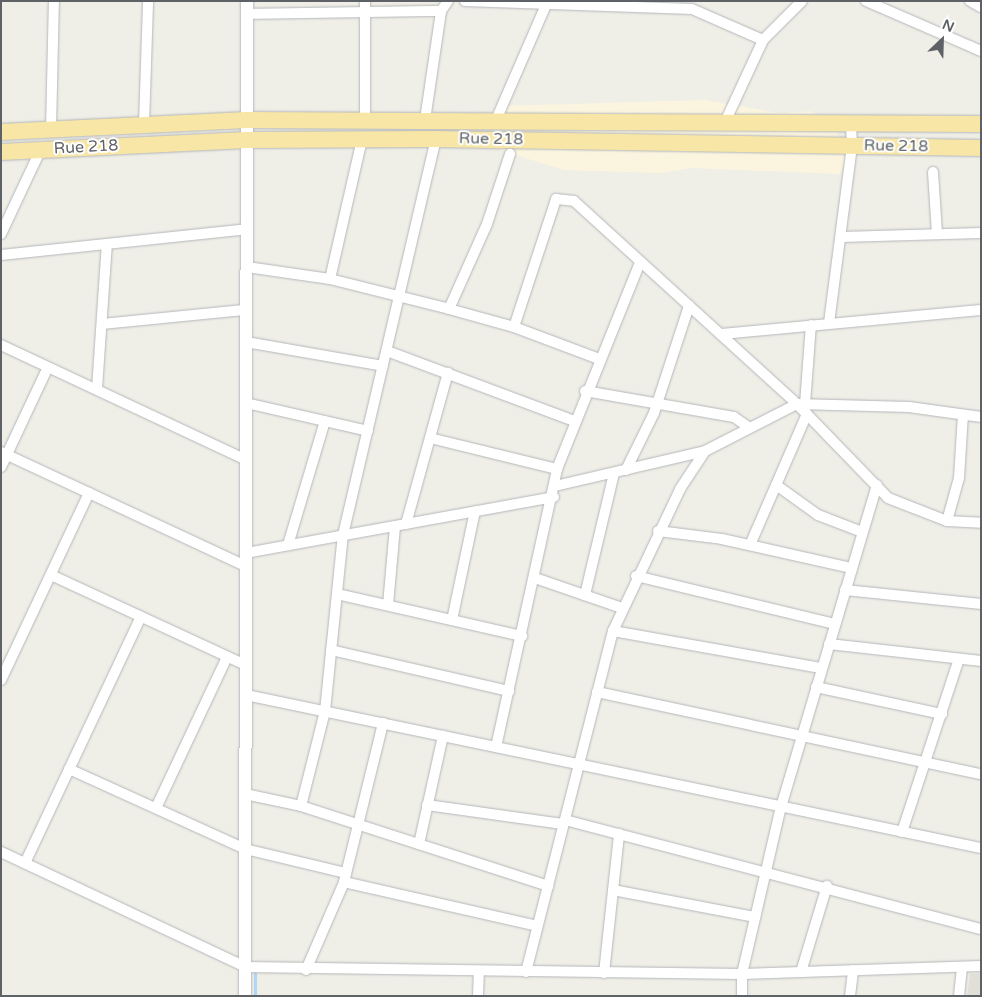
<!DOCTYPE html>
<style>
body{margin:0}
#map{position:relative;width:982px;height:997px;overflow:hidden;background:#efeee7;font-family:"Varela Round",sans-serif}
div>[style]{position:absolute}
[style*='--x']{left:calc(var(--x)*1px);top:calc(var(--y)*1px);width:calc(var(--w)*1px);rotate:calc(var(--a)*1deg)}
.commercial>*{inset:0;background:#fbf5e0}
.education>*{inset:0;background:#e2dfd8}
.stream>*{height:3px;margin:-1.5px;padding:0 1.5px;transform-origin:1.5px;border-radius:1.5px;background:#aed7f8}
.roads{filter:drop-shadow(0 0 1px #b4b7ba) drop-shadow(0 0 1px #b4b7ba)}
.minor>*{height:10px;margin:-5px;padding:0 5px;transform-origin:5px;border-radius:5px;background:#fff}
.tertiary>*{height:12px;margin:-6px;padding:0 6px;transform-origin:6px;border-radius:6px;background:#fff}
.trunk>*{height:16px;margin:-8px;padding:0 8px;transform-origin:8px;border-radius:8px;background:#f7e6a6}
span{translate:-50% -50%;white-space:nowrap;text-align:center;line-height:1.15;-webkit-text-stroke:4px #fff;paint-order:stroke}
.street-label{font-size:16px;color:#5e6266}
.frame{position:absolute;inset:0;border:2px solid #5e6266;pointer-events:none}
.north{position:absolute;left:917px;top:15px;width:50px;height:50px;-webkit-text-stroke:4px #fff;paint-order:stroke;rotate:24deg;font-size:14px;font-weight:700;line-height:20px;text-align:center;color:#5e6266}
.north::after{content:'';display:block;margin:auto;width:18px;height:22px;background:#5e6266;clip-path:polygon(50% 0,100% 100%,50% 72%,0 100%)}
</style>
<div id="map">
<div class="commercial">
<i style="clip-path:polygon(705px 100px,779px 113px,811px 111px,835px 126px,846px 158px,840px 174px,691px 168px,661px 173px,564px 170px,496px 149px,492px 133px,502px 106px)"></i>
</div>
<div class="education">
<i style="clip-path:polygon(981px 973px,981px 996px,967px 996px,970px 974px)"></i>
</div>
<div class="stream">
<i style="--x:255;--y:996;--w:23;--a:-90"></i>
</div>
<div class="roads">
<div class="minor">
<i style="--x:465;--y:1;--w:227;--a:2"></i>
<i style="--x:692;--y:9;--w:77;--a:23.6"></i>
<i style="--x:763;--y:40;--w:55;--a:-45"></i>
<i style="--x:866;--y:1;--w:125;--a:23.5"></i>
<i style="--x:970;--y:1;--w:13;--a:29"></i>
<i style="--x:247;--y:14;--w:194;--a:-0.9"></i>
<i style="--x:365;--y:120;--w:119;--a:-90"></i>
<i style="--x:425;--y:120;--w:110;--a:-81.6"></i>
<i style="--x:441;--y:11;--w:12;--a:-55"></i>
<i style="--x:496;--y:120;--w:125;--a:-66.5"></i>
<i style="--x:725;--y:122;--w:90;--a:-65.1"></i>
<i style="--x:144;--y:124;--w:123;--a:-88.1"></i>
<i style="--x:51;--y:129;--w:128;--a:-88.7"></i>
<i style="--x:933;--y:172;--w:62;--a:86.3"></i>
<i style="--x:1;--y:234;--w:94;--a:-64.8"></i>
<i style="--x:841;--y:237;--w:140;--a:-1.6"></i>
<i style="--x:1;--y:255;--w:247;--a:-6"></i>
<i style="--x:247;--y:267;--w:84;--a:8.2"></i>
<i style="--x:330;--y:279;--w:123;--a:14.1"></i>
<i style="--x:449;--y:309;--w:67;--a:15.5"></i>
<i style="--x:514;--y:327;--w:91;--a:20.6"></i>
<i style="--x:330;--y:279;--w:144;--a:-77.1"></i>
<i style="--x:449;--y:309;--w:93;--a:-65.9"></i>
<i style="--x:487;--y:224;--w:74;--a:-71.8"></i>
<i style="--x:829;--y:323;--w:179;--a:-82.6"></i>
<i style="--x:852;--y:145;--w:22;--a:-93"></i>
<i style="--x:102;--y:324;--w:145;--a:-5.6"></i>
<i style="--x:514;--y:327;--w:135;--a:-71.8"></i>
<i style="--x:556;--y:199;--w:18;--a:6"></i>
<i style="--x:574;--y:201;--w:302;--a:42.3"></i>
<i style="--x:797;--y:404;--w:131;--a:45.9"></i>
<i style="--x:888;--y:498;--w:63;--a:21.3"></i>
<i style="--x:947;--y:521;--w:34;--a:3"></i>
<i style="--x:721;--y:334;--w:261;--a:-5.3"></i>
<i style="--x:246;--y:342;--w:139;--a:9.9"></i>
<i style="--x:1;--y:345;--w:271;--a:25.1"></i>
<i style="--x:387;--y:351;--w:200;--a:20.5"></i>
<i style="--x:97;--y:389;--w:145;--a:-86.1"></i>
<i style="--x:585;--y:391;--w:151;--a:9.9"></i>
<i style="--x:734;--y:417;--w:19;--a:35"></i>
<i style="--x:246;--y:403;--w:125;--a:12.9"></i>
<i style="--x:805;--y:404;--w:79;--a:-85.7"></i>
<i style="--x:430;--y:438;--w:131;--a:13.7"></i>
<i style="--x:1;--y:452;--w:270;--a:25"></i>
<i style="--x:1;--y:467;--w:110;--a:-64.8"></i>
<i style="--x:626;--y:470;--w:64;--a:-63.8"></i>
<i style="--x:654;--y:413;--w:113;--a:-71.9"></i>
<i style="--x:555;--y:486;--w:154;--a:-13.1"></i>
<i style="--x:705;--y:451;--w:103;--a:-27.1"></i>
<i style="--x:797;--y:404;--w:112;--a:1.5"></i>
<i style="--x:909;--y:407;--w:73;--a:7.9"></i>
<i style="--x:779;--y:487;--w:48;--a:35.7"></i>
<i style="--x:818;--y:515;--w:47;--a:21.1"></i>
<i style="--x:947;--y:521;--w:45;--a:-74.4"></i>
<i style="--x:959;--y:478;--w:63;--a:-86.4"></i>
<i style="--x:406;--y:524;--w:157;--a:-74.5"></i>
<i style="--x:658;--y:531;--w:64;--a:7.1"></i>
<i style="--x:722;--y:539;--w:133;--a:12.6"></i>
<i style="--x:288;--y:545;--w:129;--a:-73.4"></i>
<i style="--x:750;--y:545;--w:143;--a:-66.5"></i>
<i style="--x:246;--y:553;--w:313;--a:-10.3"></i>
<i style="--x:51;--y:575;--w:215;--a:24.8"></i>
<i style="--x:636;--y:576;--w:205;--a:13.6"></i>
<i style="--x:535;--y:578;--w:92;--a:19"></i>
<i style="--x:845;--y:590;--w:137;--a:5.9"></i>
<i style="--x:337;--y:594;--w:190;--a:12.8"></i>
<i style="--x:585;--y:595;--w:125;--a:-76.6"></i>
<i style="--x:388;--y:605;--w:79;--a:-84.9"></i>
<i style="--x:452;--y:620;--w:111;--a:-78.1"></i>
<i style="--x:613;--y:631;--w:211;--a:10.1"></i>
<i style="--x:829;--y:644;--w:153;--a:6.4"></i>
<i style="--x:331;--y:650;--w:183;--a:13"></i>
<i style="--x:1;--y:680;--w:207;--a:-64.8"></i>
<i style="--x:816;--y:687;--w:129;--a:12.1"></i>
<i style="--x:597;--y:692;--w:393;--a:12.1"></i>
<i style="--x:246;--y:695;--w:751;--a:11.76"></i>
<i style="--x:496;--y:747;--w:285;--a:-77.6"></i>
<i style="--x:557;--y:469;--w:222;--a:-68.1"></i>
<i style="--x:69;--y:769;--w:193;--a:24.4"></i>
<i style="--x:245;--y:849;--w:104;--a:13.4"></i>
<i style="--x:245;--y:794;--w:57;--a:12.1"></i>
<i style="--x:301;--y:806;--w:260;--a:17.9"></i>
<i style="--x:427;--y:805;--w:137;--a:8"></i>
<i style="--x:301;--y:806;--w:98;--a:-75.8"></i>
<i style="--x:325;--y:711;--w:177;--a:-84.2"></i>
<i style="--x:343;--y:535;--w:407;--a:-76.8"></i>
<i style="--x:156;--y:808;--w:167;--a:-64.8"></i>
<i style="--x:565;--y:820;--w:430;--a:14.7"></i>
<i style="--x:902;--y:832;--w:182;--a:-71.8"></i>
<i style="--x:419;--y:844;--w:111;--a:-77.5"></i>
<i style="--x:1;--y:852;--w:270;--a:25.2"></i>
<i style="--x:245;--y:967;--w:497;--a:0.8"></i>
<i style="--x:742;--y:974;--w:239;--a:-1.9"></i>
<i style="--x:25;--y:863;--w:272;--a:-64.8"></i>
<i style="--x:344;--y:882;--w:198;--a:12.8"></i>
<i style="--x:613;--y:890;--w:145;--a:10.8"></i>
<i style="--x:306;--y:970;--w:96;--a:-66.6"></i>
<i style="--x:344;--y:882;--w:164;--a:-76.2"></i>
<i style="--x:526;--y:972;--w:352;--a:-75.7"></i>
<i style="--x:613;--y:631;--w:157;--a:-64.7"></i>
<i style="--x:680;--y:489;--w:45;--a:-56.7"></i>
<i style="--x:801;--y:972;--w:90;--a:-73.2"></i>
<i style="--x:604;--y:973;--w:140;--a:-83.8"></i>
<i style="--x:478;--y:996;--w:25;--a:-88"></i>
<i style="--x:742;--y:996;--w:22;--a:-90"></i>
<i style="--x:742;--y:974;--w:171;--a:-76.9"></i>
<i style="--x:781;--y:807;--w:336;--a:-73.4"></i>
<i style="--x:850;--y:996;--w:26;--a:-83"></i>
<i style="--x:959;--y:996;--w:29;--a:-84"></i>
</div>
<div class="tertiary">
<i style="--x:245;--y:996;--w:995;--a:-89.88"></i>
</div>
<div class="trunk">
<i style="--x:1;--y:132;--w:246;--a:-2.8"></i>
<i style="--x:247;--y:120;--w:734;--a:0.31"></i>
<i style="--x:1;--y:152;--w:246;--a:-2.8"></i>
<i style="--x:247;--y:140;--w:189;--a:-0.3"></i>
<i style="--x:436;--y:139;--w:545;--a:0.95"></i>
</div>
</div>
<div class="street-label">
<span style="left:491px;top:139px;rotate:1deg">Rue 218</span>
<span style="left:896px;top:146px;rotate:1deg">Rue 218</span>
<span style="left:86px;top:147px;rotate:-3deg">Rue 218</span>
</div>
<div class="frame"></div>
<div class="north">N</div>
</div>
